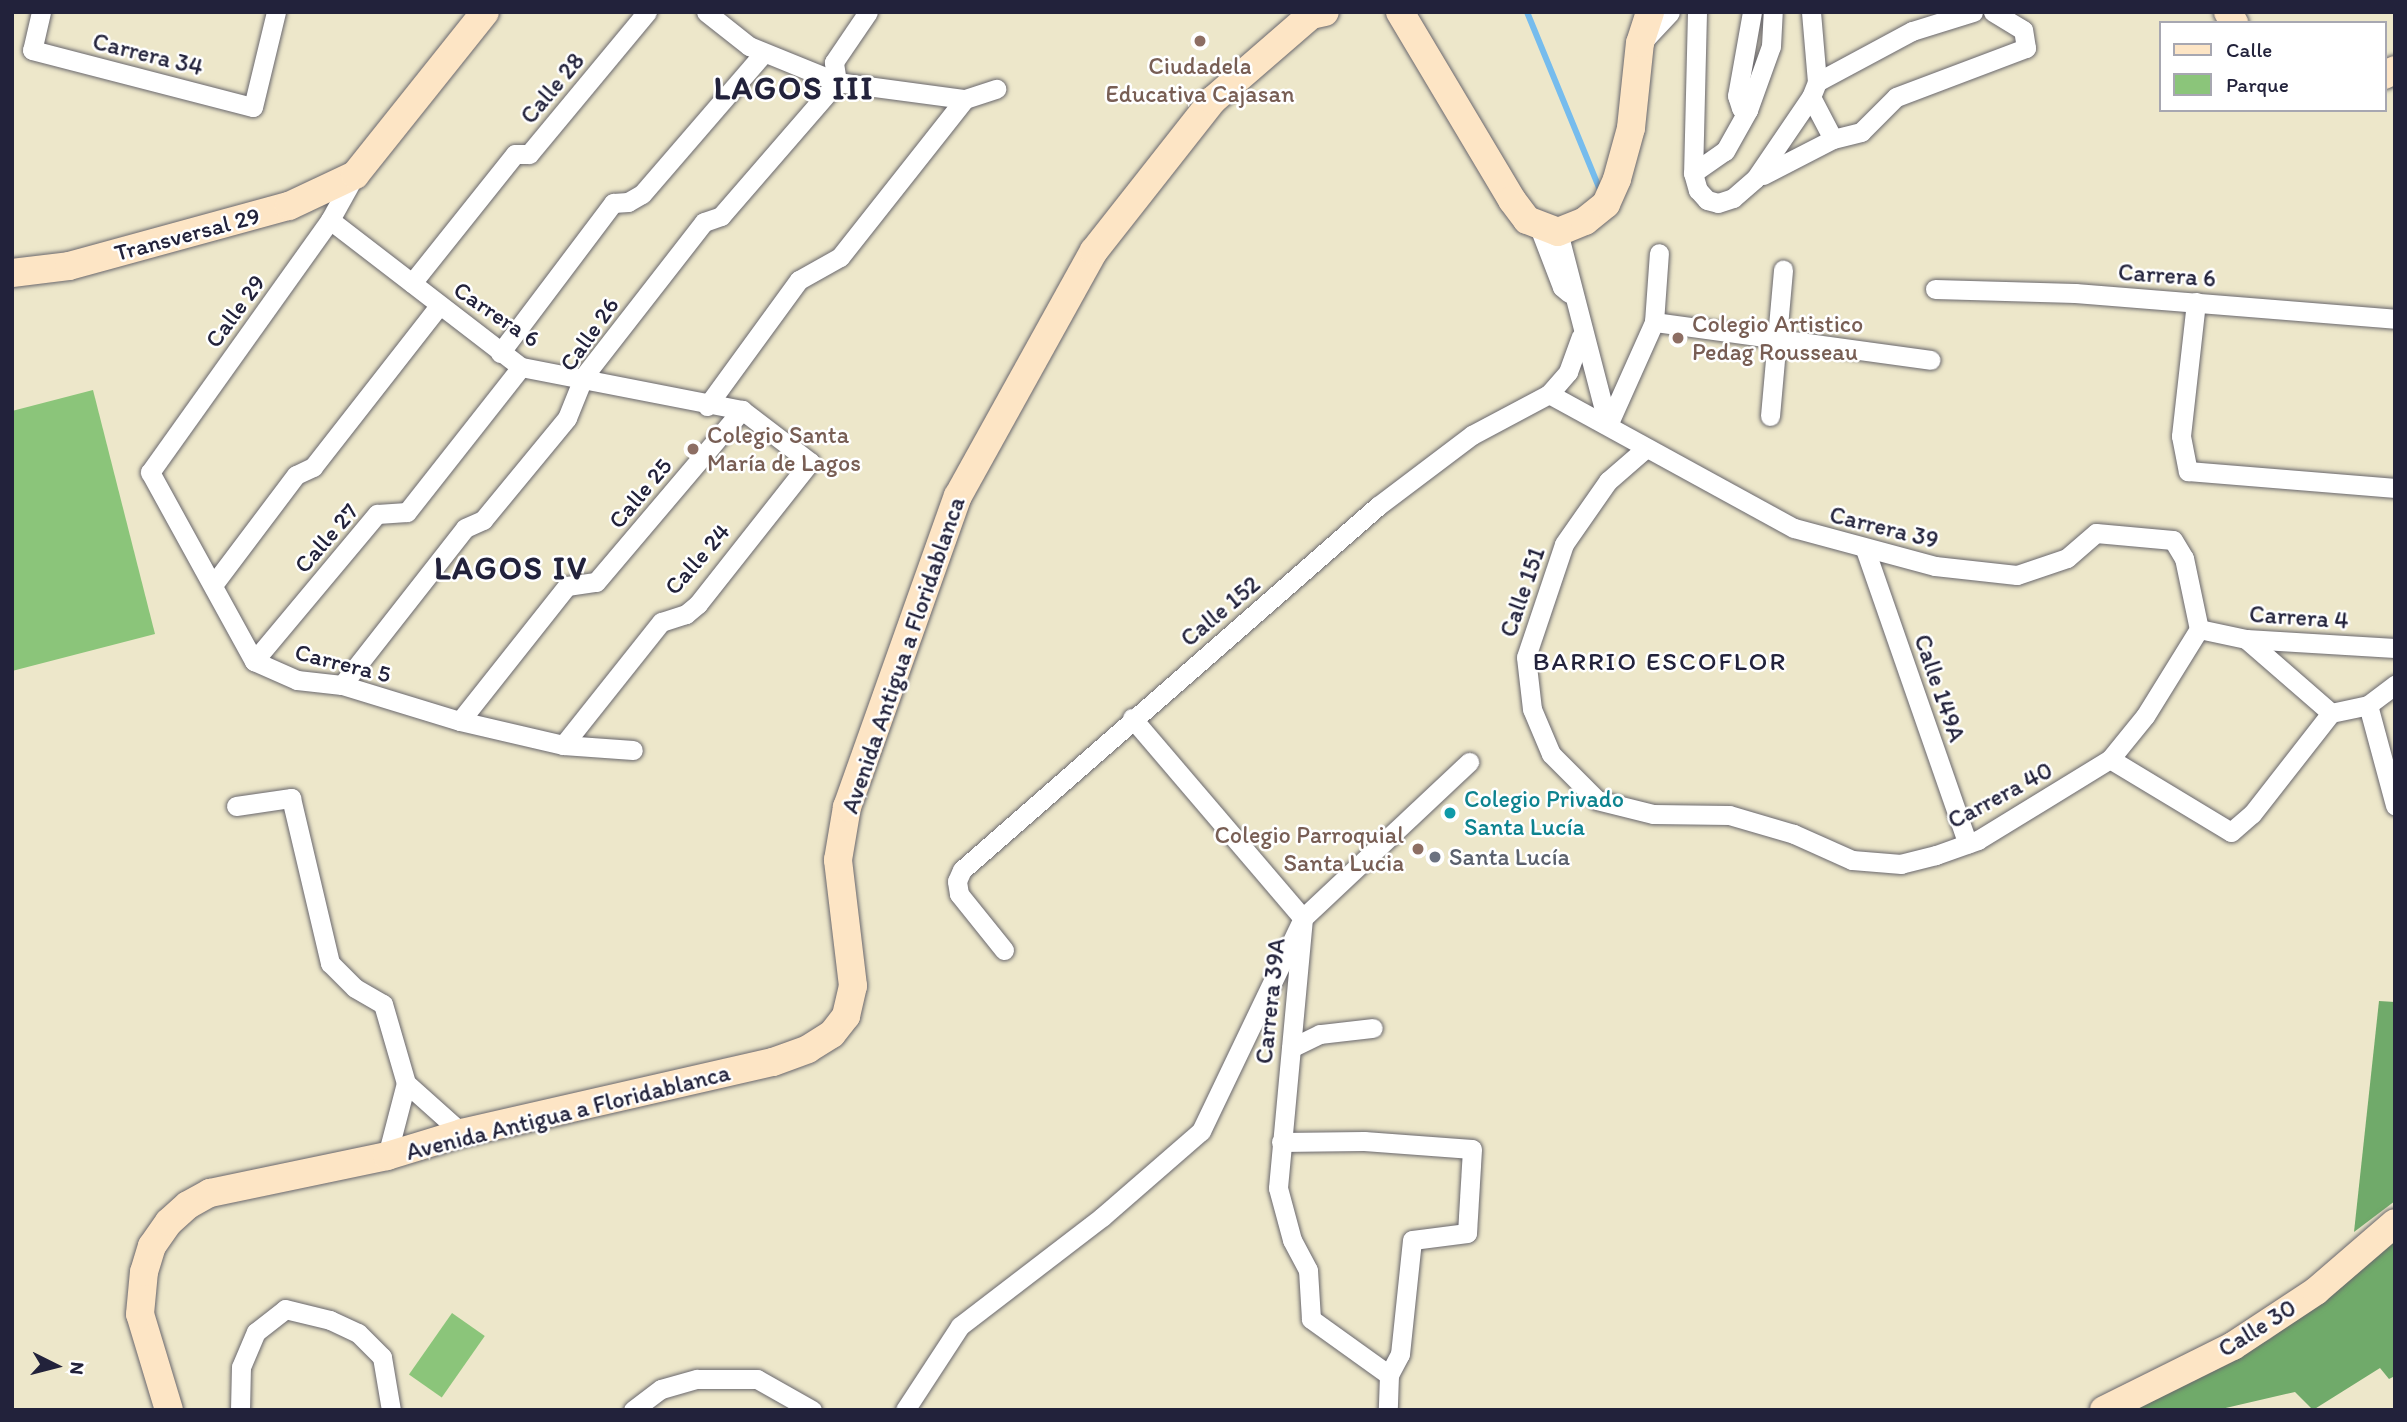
<!DOCTYPE html>
<meta charset="utf-8">
<style>
body{margin:0}
#map{position:relative;width:2407px;height:1422px;overflow:hidden;background:#ede7ca;font-family:Itim,sans-serif}
div>[style]{position:absolute}
[style*='--x']{left:calc(var(--x)*1px);top:calc(var(--y)*1px);width:calc(var(--w)*1px);rotate:calc(var(--a)*1deg)}
.green>*{inset:0;background:#8bc57a;transform-origin:0 0}
.forest>*{inset:0;background:#70aa6a}
.stream>*{height:6px;margin:-3px;padding:0 3px;transform-origin:3px;border-radius:3px;background:#76bced}
.roads{filter:drop-shadow(0 0 2px #69676d) drop-shadow(0 0 2px #69676d)}
.street>*{height:19px;margin:-9.5px;padding:0 9.5px;transform-origin:9.5px;border-radius:9.5px;background:#fff}
.secondary>*{height:28px;margin:-14px;padding:0 14px;transform-origin:14px;border-radius:14px;background:#fde5c5}
.dots>*{width:19px;height:19px;translate:-50% -50%;box-sizing:border-box;border:4px solid #fff;border-radius:50%}
span{translate:-50% -50%;white-space:nowrap;text-align:center;line-height:1.15;-webkit-text-stroke:5px #fff;paint-order:stroke}
.street-label{font-size:24px;color:#22223b}
.education-label{font-size:24px;color:#785e54}
.left{translate:0 -50%;text-align:left}
.right{translate:-100% -50%;text-align:right}
.culture-label{font-size:24px;color:#0d838f}
.worship-label{font-size:24px;color:#5b616d}
.neighbourhood-label{font-size:26px;color:#22223b;letter-spacing:2px}
.district-label{font-size:32px;color:#22223b;font-weight:700;letter-spacing:2px}
.frame{position:absolute;inset:0;border:14px solid #22223b;pointer-events:none}
.legend{position:absolute;left:2159px;top:21px;width:228px;height:91px;box-sizing:border-box;background:#fff;border:2px solid #a7a7b1;margin:0;padding:9px 12px;list-style:none;font-size:21px;color:#22223b}
.legend li{display:flex;align-items:center;gap:14px;height:35px}
.legend b{width:35px;border:2px solid #a7a7b1}
.north{position:absolute;left:21px;top:1331px;width:70px;height:70px;-webkit-text-stroke:5px #fff;paint-order:stroke;rotate:96deg;font-size:19px;font-weight:700;line-height:28px;text-align:center;color:#22223b}
.north::after{content:'';display:block;margin:auto;width:24px;height:32px;background:#22223b;clip-path:polygon(50% 0,100% 100%,50% 72%,0 100%)}
</style>
<div id="map">
<div class="green">
<i style="clip-path:polygon(93px 390px,155px 634px,12px 671px,12px 411px)"></i>
<i style="left:452px;top:1313px;width:40px;height:75px;rotate:35deg"></i>
</div>
<div class="forest">
<i style="clip-path:polygon(2379px 1001px,2395px 1002px,2395px 1201px,2354px 1232px)"></i>
<i style="clip-path:polygon(2395px 1241px,2395px 1376px,2389px 1379px,2380px 1368px,2313px 1410px,2295px 1392px,2217px 1410px,2131px 1410px,2270px 1339px)"></i>
</div>
<div class="stream">
<i style="--x:1527;--y:12;--w:195;--a:67.7"></i>
</div>
<div class="roads">
<div class="street">
<i style="--x:41;--y:12;--w:39;--a:103"></i>
<i style="--x:32;--y:50;--w:228;--a:14.5"></i>
<i style="--x:253;--y:107;--w:98;--a:-76.4"></i>
<i style="--x:706;--y:12;--w:55;--a:38.3"></i>
<i style="--x:749;--y:46;--w:95;--a:22.2"></i>
<i style="--x:837;--y:82;--w:129;--a:7.6"></i>
<i style="--x:965;--y:99;--w:33;--a:-18"></i>
<i style="--x:1697;--y:12;--w:161;--a:91.4"></i>
<i style="--x:1693;--y:173;--w:18;--a:74"></i>
<i style="--x:1698;--y:190;--w:13;--a:48"></i>
<i style="--x:1707;--y:200;--w:11;--a:15"></i>
<i style="--x:1718;--y:203;--w:16;--a:-18"></i>
<i style="--x:1733;--y:198;--w:29;--a:-41"></i>
<i style="--x:1755;--y:179;--w:99;--a:-55.7"></i>
<i style="--x:1811;--y:97;--w:16;--a:-68"></i>
<i style="--x:1817;--y:82;--w:70;--a:-94.9"></i>
<i style="--x:1646;--y:38;--w:35;--a:-47"></i>
<i style="--x:1817;--y:82;--w:108;--a:-28.2"></i>
<i style="--x:1912;--y:31;--w:64;--a:-17.3"></i>
<i style="--x:1811;--y:97;--w:47;--a:62.4"></i>
<i style="--x:1748;--y:110;--w:7;--a:-164"></i>
<i style="--x:1741;--y:108;--w:13;--a:-108"></i>
<i style="--x:1737;--y:96;--w:85;--a:-79.9"></i>
<i style="--x:1693;--y:173;--w:39;--a:-35"></i>
<i style="--x:1725;--y:151;--w:47;--a:-60.7"></i>
<i style="--x:1748;--y:110;--w:68;--a:-70.2"></i>
<i style="--x:1771;--y:46;--w:34;--a:-87"></i>
<i style="--x:355;--y:175;--w:51;--a:119.1"></i>
<i style="--x:330;--y:220;--w:310;--a:125.5"></i>
<i style="--x:150;--y:472;--w:216;--a:61.2"></i>
<i style="--x:254;--y:661;--w:47;--a:23.8"></i>
<i style="--x:297;--y:680;--w:45;--a:6.3"></i>
<i style="--x:342;--y:685;--w:123;--a:17"></i>
<i style="--x:460;--y:721;--w:106;--a:13.1"></i>
<i style="--x:563;--y:745;--w:70;--a:4.1"></i>
<i style="--x:1763;--y:175;--w:79;--a:-27.2"></i>
<i style="--x:1833;--y:139;--w:29;--a:-14"></i>
<i style="--x:1861;--y:132;--w:49;--a:-45"></i>
<i style="--x:1896;--y:97;--w:139;--a:-20.7"></i>
<i style="--x:2026;--y:48;--w:18;--a:-99"></i>
<i style="--x:2023;--y:30;--w:35;--a:-149"></i>
<i style="--x:330;--y:220;--w:241;--a:37.6"></i>
<i style="--x:521;--y:367;--w:225;--a:11"></i>
<i style="--x:742;--y:410;--w:86;--a:37.4"></i>
<i style="--x:810;--y:462;--w:181;--a:128.3"></i>
<i style="--x:698;--y:604;--w:16;--a:140"></i>
<i style="--x:686;--y:614;--w:26;--a:162"></i>
<i style="--x:661;--y:622;--w:157;--a:128.5"></i>
<i style="--x:1539;--y:227;--w:64;--a:69"></i>
<i style="--x:1562;--y:287;--w:9;--a:41"></i>
<i style="--x:1558;--y:232;--w:199;--a:75.5"></i>
<i style="--x:412;--y:283;--w:165;--a:-51.4"></i>
<i style="--x:515;--y:154;--w:14;--a:0"></i>
<i style="--x:529;--y:154;--w:185;--a:-50.3"></i>
<i style="--x:1935;--y:289;--w:140;--a:1.6"></i>
<i style="--x:2075;--y:293;--w:321;--a:4.6"></i>
<i style="--x:2196;--y:302;--w:135;--a:96.4"></i>
<i style="--x:2181;--y:436;--w:36;--a:79"></i>
<i style="--x:2188;--y:471;--w:208;--a:4.7"></i>
<i style="--x:1654;--y:322;--w:279;--a:7.8"></i>
<i style="--x:500;--y:353;--w:188;--a:-53"></i>
<i style="--x:613;--y:203;--w:15;--a:-4"></i>
<i style="--x:628;--y:202;--w:16;--a:-30"></i>
<i style="--x:642;--y:194;--w:185;--a:-49.2"></i>
<i style="--x:1549;--y:394;--w:279;--a:28.7"></i>
<i style="--x:1794;--y:528;--w:146;--a:15.1"></i>
<i style="--x:1935;--y:566;--w:82;--a:6.3"></i>
<i style="--x:2017;--y:575;--w:53;--a:-18.8"></i>
<i style="--x:2067;--y:558;--w:38;--a:-41"></i>
<i style="--x:2096;--y:533;--w:77;--a:5.2"></i>
<i style="--x:2173;--y:540;--w:21;--a:59"></i>
<i style="--x:2184;--y:558;--w:73;--a:78.1"></i>
<i style="--x:2199;--y:629;--w:102;--a:121.8"></i>
<i style="--x:2145;--y:716;--w:55;--a:129.1"></i>
<i style="--x:2110;--y:759;--w:155;--a:148.5"></i>
<i style="--x:1978;--y:840;--w:45;--a:160.3"></i>
<i style="--x:1936;--y:855;--w:36;--a:166"></i>
<i style="--x:1901;--y:864;--w:49;--a:-175.3"></i>
<i style="--x:1852;--y:860;--w:64;--a:-155.9"></i>
<i style="--x:1794;--y:834;--w:68;--a:-163.7"></i>
<i style="--x:1729;--y:815;--w:76;--a:-179.2"></i>
<i style="--x:1653;--y:814;--w:58;--a:-166"></i>
<i style="--x:1597;--y:800;--w:65;--a:-135"></i>
<i style="--x:1551;--y:754;--w:49;--a:-112.9"></i>
<i style="--x:1532;--y:709;--w:52;--a:-96.6"></i>
<i style="--x:1526;--y:657;--w:119;--a:-71.4"></i>
<i style="--x:1564;--y:544;--w:77;--a:-55.1"></i>
<i style="--x:1608;--y:481;--w:49;--a:-40.9"></i>
<i style="--x:707;--y:406;--w:156;--a:-53.9"></i>
<i style="--x:799;--y:280;--w:47;--a:-29.3"></i>
<i style="--x:840;--y:257;--w:201;--a:-51.7"></i>
<i style="--x:1770;--y:416;--w:147;--a:-84.9"></i>
<i style="--x:1608;--y:425;--w:113;--a:-65.9"></i>
<i style="--x:1654;--y:322;--w:69;--a:-85.9"></i>
<i style="--x:1865;--y:549;--w:312;--a:70.8"></i>
<i style="--x:213;--y:585;--w:138;--a:-53"></i>
<i style="--x:296;--y:475;--w:19;--a:-25"></i>
<i style="--x:313;--y:467;--w:204;--a:-52"></i>
<i style="--x:2199;--y:629;--w:48;--a:12"></i>
<i style="--x:2246;--y:639;--w:149;--a:3.5"></i>
<i style="--x:2246;--y:639;--w:113;--a:41"></i>
<i style="--x:254;--y:661;--w:192;--a:-50.1"></i>
<i style="--x:377;--y:514;--w:30;--a:-4"></i>
<i style="--x:407;--y:512;--w:184;--a:-51.8"></i>
<i style="--x:342;--y:685;--w:199;--a:-51.9"></i>
<i style="--x:465;--y:528;--w:20;--a:-24"></i>
<i style="--x:483;--y:520;--w:132;--a:-50.5"></i>
<i style="--x:567;--y:418;--w:45;--a:-68"></i>
<i style="--x:584;--y:376;--w:195;--a:-52.1"></i>
<i style="--x:704;--y:222;--w:18;--a:-19"></i>
<i style="--x:721;--y:216;--w:177;--a:-49.1"></i>
<i style="--x:837;--y:82;--w:20;--a:-99"></i>
<i style="--x:834;--y:62;--w:60;--a:-55.8"></i>
<i style="--x:2368;--y:705;--w:104;--a:74.9"></i>
<i style="--x:1132;--y:718;--w:263;--a:49.5"></i>
<i style="--x:1303;--y:918;--w:271;--a:95.3"></i>
<i style="--x:1278;--y:1188;--w:54;--a:74.9"></i>
<i style="--x:1292;--y:1240;--w:34;--a:62"></i>
<i style="--x:1308;--y:1270;--w:49;--a:86.5"></i>
<i style="--x:1311;--y:1319;--w:96;--a:35.7"></i>
<i style="--x:460;--y:721;--w:172;--a:-51.6"></i>
<i style="--x:567;--y:586;--w:29;--a:-8"></i>
<i style="--x:596;--y:582;--w:226;--a:-49.7"></i>
<i style="--x:2110;--y:759;--w:141;--a:31.1"></i>
<i style="--x:2231;--y:832;--w:28;--a:-41"></i>
<i style="--x:2252;--y:814;--w:128;--a:-52"></i>
<i style="--x:2331;--y:713;--w:38;--a:-12"></i>
<i style="--x:2368;--y:705;--w:34;--a:-37"></i>
<i style="--x:236;--y:806;--w:56;--a:-8.3"></i>
<i style="--x:291;--y:798;--w:170;--a:76.7"></i>
<i style="--x:330;--y:963;--w:35;--a:45"></i>
<i style="--x:355;--y:988;--w:32;--a:30"></i>
<i style="--x:383;--y:1004;--w:82;--a:73.8"></i>
<i style="--x:406;--y:1083;--w:75;--a:104.6"></i>
<i style="--x:1004;--y:950;--w:72;--a:-128.8"></i>
<i style="--x:959;--y:894;--w:13;--a:-99"></i>
<i style="--x:957;--y:881;--w:12;--a:-66"></i>
<i style="--x:962;--y:870;--w:553;--a:-41.19"></i>
<i style="--x:1378;--y:506;--w:118;--a:-37.1"></i>
<i style="--x:1472;--y:435;--w:87;--a:-28"></i>
<i style="--x:1549;--y:394;--w:29;--a:-49"></i>
<i style="--x:1568;--y:372;--w:38;--a:-70"></i>
<i style="--x:1291;--y:1048;--w:32;--a:-26"></i>
<i style="--x:1320;--y:1034;--w:53;--a:-6.5"></i>
<i style="--x:406;--y:1083;--w:75;--a:41.8"></i>
<i style="--x:1281;--y:1142;--w:83;--a:-0.7"></i>
<i style="--x:1364;--y:1141;--w:108;--a:4.2"></i>
<i style="--x:1472;--y:1149;--w:84;--a:93.4"></i>
<i style="--x:1467;--y:1233;--w:55;--a:172.7"></i>
<i style="--x:1412;--y:1240;--w:115;--a:96"></i>
<i style="--x:1400;--y:1354;--w:24;--a:118"></i>
<i style="--x:1389;--y:1375;--w:35;--a:92"></i>
<i style="--x:240;--y:1410;--w:43;--a:-88.7"></i>
<i style="--x:241;--y:1367;--w:38;--a:-67"></i>
<i style="--x:256;--y:1332;--w:37;--a:-38"></i>
<i style="--x:285;--y:1309;--w:46;--a:13.7"></i>
<i style="--x:330;--y:1320;--w:31;--a:25"></i>
<i style="--x:358;--y:1333;--w:34;--a:45"></i>
<i style="--x:382;--y:1357;--w:54;--a:80.4"></i>
<i style="--x:633;--y:1410;--w:35;--a:-37"></i>
<i style="--x:661;--y:1389;--w:37;--a:-16"></i>
<i style="--x:697;--y:1379;--w:60;--a:0"></i>
<i style="--x:757;--y:1379;--w:63;--a:29.4"></i>
<i style="--x:905;--y:1410;--w:100;--a:-56.8"></i>
<i style="--x:960;--y:1326;--w:179;--a:-37.5"></i>
<i style="--x:1102;--y:1217;--w:131;--a:-41"></i>
<i style="--x:1201;--y:1131;--w:236;--a:-64.4"></i>
<i style="--x:1303;--y:918;--w:228;--a:-43.2"></i>
</div>
<div class="secondary">
<i style="--x:1400;--y:12;--w:219;--a:59.2"></i>
<i style="--x:1512;--y:200;--w:25;--a:53"></i>
<i style="--x:1527;--y:220;--w:33;--a:21"></i>
<i style="--x:1558;--y:232;--w:29;--a:-22"></i>
<i style="--x:1585;--y:221;--w:27;--a:-39"></i>
<i style="--x:1606;--y:204;--w:27;--a:-66"></i>
<i style="--x:1617;--y:179;--w:53;--a:-74.6"></i>
<i style="--x:1631;--y:128;--w:85;--a:-84"></i>
<i style="--x:1640;--y:43;--w:33;--a:-72"></i>
<i style="--x:2228;--y:12;--w:13;--a:61"></i>
<i style="--x:2384;--y:75;--w:12;--a:-24"></i>
<i style="--x:12;--y:273;--w:57;--a:-7"></i>
<i style="--x:69;--y:266;--w:228;--a:-15.3"></i>
<i style="--x:289;--y:206;--w:73;--a:-25.2"></i>
<i style="--x:355;--y:175;--w:208;--a:-51.4"></i>
<i style="--x:169;--y:1410;--w:100;--a:-106.8"></i>
<i style="--x:140;--y:1314;--w:42;--a:-84.6"></i>
<i style="--x:144;--y:1272;--w:27;--a:-73"></i>
<i style="--x:152;--y:1246;--w:29;--a:-55"></i>
<i style="--x:169;--y:1222;--w:25;--a:-42"></i>
<i style="--x:188;--y:1205;--w:25;--a:-29"></i>
<i style="--x:210;--y:1193;--w:181;--a:-11.8"></i>
<i style="--x:387;--y:1156;--w:78;--a:-17"></i>
<i style="--x:462;--y:1133;--w:319;--a:-12.9"></i>
<i style="--x:773;--y:1062;--w:37;--a:-20"></i>
<i style="--x:808;--y:1049;--w:28;--a:-32"></i>
<i style="--x:832;--y:1034;--w:23;--a:-52"></i>
<i style="--x:846;--y:1016;--w:31;--a:-77"></i>
<i style="--x:853;--y:986;--w:127;--a:-96.8"></i>
<i style="--x:838;--y:860;--w:54;--a:-80.4"></i>
<i style="--x:847;--y:807;--w:330;--a:-70.4"></i>
<i style="--x:958;--y:496;--w:280;--a:-61"></i>
<i style="--x:1094;--y:251;--w:192;--a:-51.8"></i>
<i style="--x:1213;--y:100;--w:130;--a:-40.9"></i>
<i style="--x:1311;--y:15;--w:14;--a:-12"></i>
<i style="--x:2104;--y:1410;--w:144;--a:-26.4"></i>
<i style="--x:2233;--y:1346;--w:100;--a:-33.5"></i>
<i style="--x:2316;--y:1291;--w:104;--a:-40.7"></i>
</div>
</div>
<div class="dots">
<i style="left:1200px;top:41px;background:#8d6e63"></i>
<i style="left:1678px;top:338px;background:#8d6e63"></i>
<i style="left:693px;top:449px;background:#8d6e63"></i>
<i style="left:1450px;top:813px;background:#0f9aa8"></i>
<i style="left:1418px;top:849px;background:#8d6e63"></i>
<i style="left:1435px;top:857px;background:#6b7280"></i>
</div>
<div class="street-label">
<span style="left:148px;top:54px;rotate:14deg">Carrera 34</span>
<span style="left:552px;top:88px;rotate:-50deg">Calle 28</span>
<span style="left:187px;top:234px;rotate:-15deg">Transversal 29</span>
<span style="left:2167px;top:275px;rotate:4deg">Carrera 6</span>
<span style="left:235px;top:311px;rotate:-54deg">Calle 29</span>
<span style="left:497px;top:314px;rotate:34deg">Carrera 6</span>
<span style="left:589px;top:334px;rotate:-55deg">Calle 26</span>
<span style="left:640px;top:493px;rotate:-50deg">Calle 25</span>
<span style="left:1884px;top:527px;rotate:14deg">Carrera 39</span>
<span style="left:326px;top:538px;rotate:-49deg">Calle 27</span>
<span style="left:697px;top:559px;rotate:-49deg">Calle 24</span>
<span style="left:1522px;top:592px;rotate:-71deg">Calle 151</span>
<span style="left:1220px;top:611px;rotate:-40deg">Calle 152</span>
<span style="left:2299px;top:617px;rotate:4deg">Carrera 4</span>
<span style="left:903px;top:655px;rotate:-71deg">Avenida Antigua a Floridablanca</span>
<span style="left:343px;top:663px;rotate:14deg">Carrera 5</span>
<span style="left:1940px;top:688px;rotate:71deg">Calle 149A</span>
<span style="left:2000px;top:795px;rotate:-28deg">Carrera 40</span>
<span style="left:1270px;top:1001px;rotate:-84deg">Carrera 39A</span>
<span style="left:568px;top:1112px;rotate:-14deg">Avenida Antigua a Floridablanca</span>
<span style="left:2257px;top:1328px;rotate:-32deg">Calle 30</span>
</div>
<div class="education-label">
<span style="left:1200px;top:80px">Ciudadela<br>Educativa Cajasan</span>
<span class="left" style="left:1692px;top:338px">Colegio Artistico<br>Pedag Rousseau</span>
<span class="left" style="left:707px;top:449px">Colegio Santa<br>María de Lagos</span>
<span class="right" style="left:1404px;top:849px">Colegio Parroquial<br>Santa Lucia</span>
</div>
<div class="culture-label">
<span class="left" style="left:1464px;top:813px">Colegio Privado<br>Santa Lucía</span>
</div>
<div class="worship-label">
<span class="left" style="left:1449px;top:857px">Santa Lucía</span>
</div>
<div class="neighbourhood-label">
<span style="left:1660px;top:662px">BARRIO ESCOFLOR</span>
</div>
<div class="district-label">
<span style="left:794px;top:88px">LAGOS III</span>
<span style="left:511px;top:568px">LAGOS IV</span>
</div>
<div class="frame"></div>
<ul class="legend">
<li><b style="height:9px;background:#fde5c5"></b>Calle</li>
<li><b style="height:19px;background:#8bc57a"></b>Parque</li>
</ul>
<div class="north">N</div>
</div>
